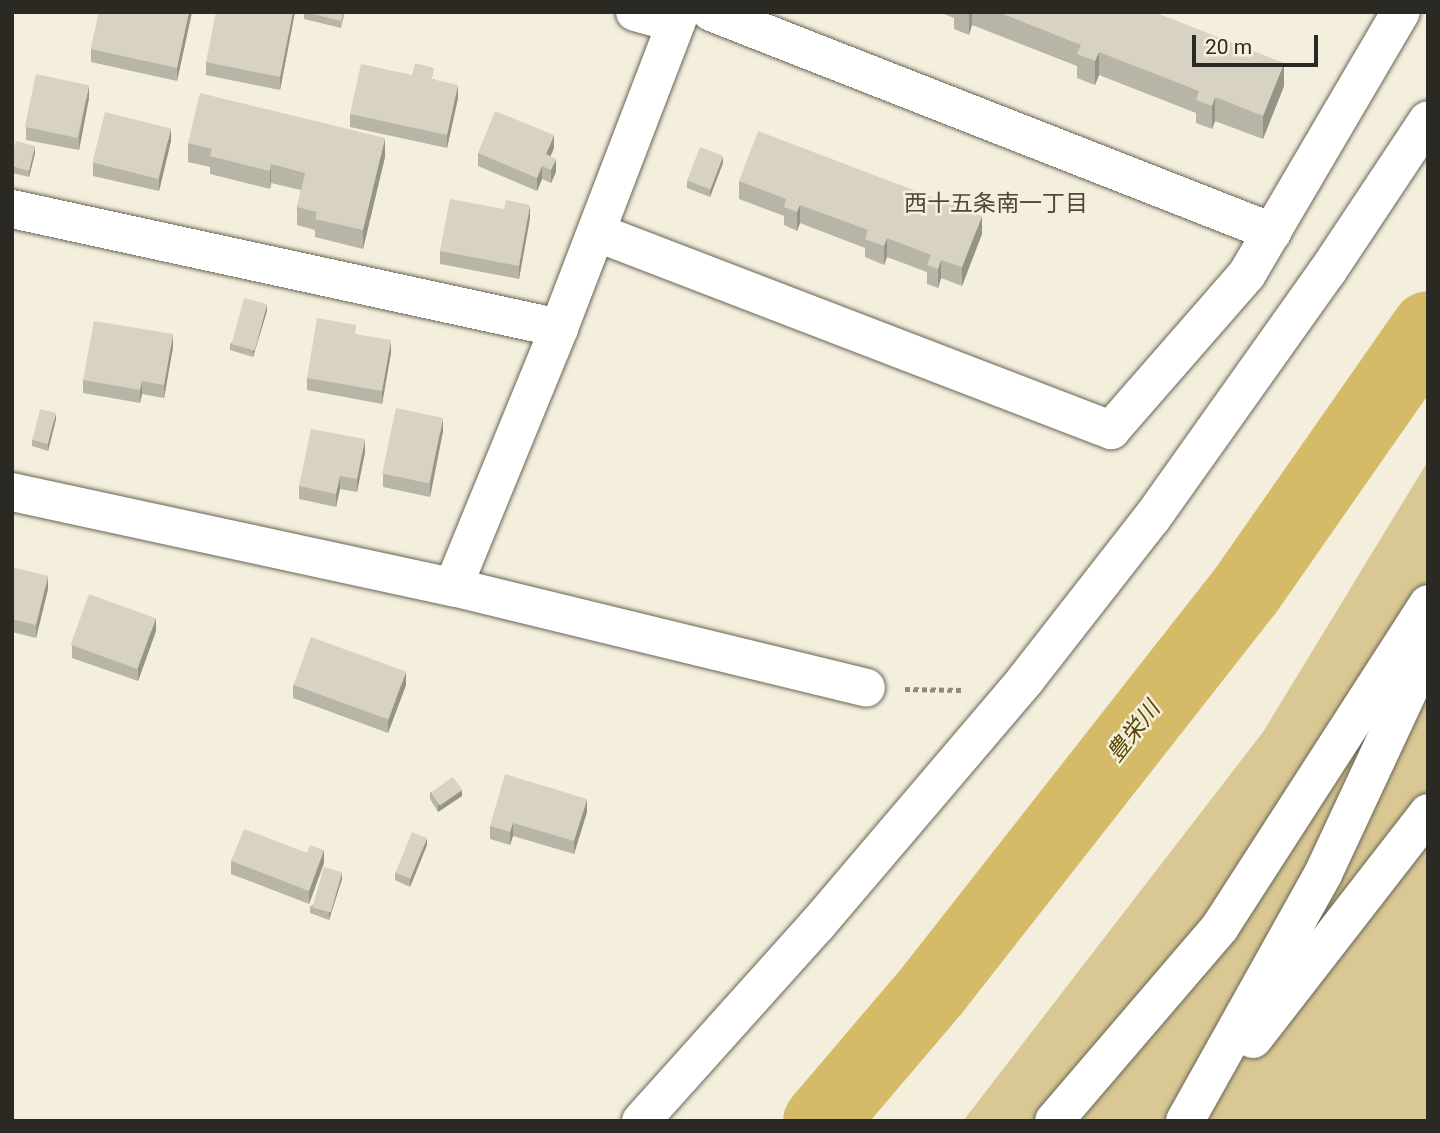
<!DOCTYPE html>
<meta charset="utf-8">
<style>
body{margin:0}
#map{position:relative;width:1440px;height:1133px;overflow:hidden;background:#f4efdd;font-family:Roboto,"Noto Sans JP",sans-serif}
div>[style]{position:absolute}
[style*='--x']{left:calc(var(--x)*1px);top:calc(var(--y)*1px);width:calc(var(--w)*1px);rotate:calc(var(--a)*1deg)}
.green>*{inset:0;background:#d9c893}
.river>*{height:75px;margin:-37.5px;padding:0 37.5px;transform-origin:37.5px;border-radius:37.5px;background:#d5bb68}
.path>*{height:4.5px;margin-top:-2.25px;transform-origin:0;background:repeating-linear-gradient(90deg,#8c897d 0 5px,transparent 0 8.5px)}
.roads{filter:drop-shadow(0 0 2px #696455) drop-shadow(0 0 2px #696455)}
.minor>*{height:38px;margin:-19px;padding:0 19px;transform-origin:19px;border-radius:19px;background:#fff}
.wall>*{inset:0;background:#b9b5a6}
.shaded-wall>*{inset:0;background:#969387}
.building>*{inset:0;background:#d7d2c1;transform-origin:0 0}
span{translate:-50% -50%;white-space:nowrap;text-align:center;line-height:1.15;-webkit-text-stroke:5px #f4efdd;paint-order:stroke}
.neighbourhood-label{font-size:23px;color:#4c4739}
.water-label{font-size:23px;color:#574600;font-style:italic}
.frame{position:absolute;inset:0;border:14px solid #2b2923;pointer-events:none}
.scale{position:absolute;left:1192px;top:35px;width:126px;height:32px;box-sizing:border-box;border:4px solid #2b2923;border-top:0;padding-left:9px;font-size:21px;line-height:24px;white-space:nowrap;color:#2b2923;-webkit-text-stroke:5px #f4efdd;paint-order:stroke}
</style>
<div id="map">
<div class="green">
<i style="clip-path:polygon(1428px 461px,1428px 1121px,963px 1121px,1263px 732px)"></i>
</div>
<div class="river">
<i style="--x:820;--y:1121;--w:175;--a:-49.6"></i>
<i style="--x:933;--y:988;--w:507;--a:-51.89"></i>
<i style="--x:1246;--y:589;--w:318;--a:-55.1"></i>
</div>
<div class="path">
<i style="--x:905;--y:689;--w:58;--a:1"></i>
</div>
<div class="roads">
<div class="minor">
<i style="--x:635;--y:12;--w:41;--a:15.4"></i>
<i style="--x:711;--y:12;--w:603;--a:21.41"></i>
<i style="--x:12;--y:209;--w:560;--a:12.27"></i>
<i style="--x:611;--y:238;--w:536;--a:21.01"></i>
<i style="--x:1111;--y:430;--w:207;--a:-48.9"></i>
<i style="--x:1247;--y:274;--w:304;--a:-59.6"></i>
<i style="--x:12;--y:492;--w:451;--a:12.2"></i>
<i style="--x:453;--y:587;--w:425;--a:13.7"></i>
<i style="--x:453;--y:587;--w:280;--a:-67.7"></i>
<i style="--x:559;--y:328;--w:338;--a:-69"></i>
<i style="--x:1253;--y:1039;--w:286;--a:-52.2"></i>
<i style="--x:641;--y:1121;--w:263;--a:-48.1"></i>
<i style="--x:817;--y:925;--w:323;--a:-49.6"></i>
<i style="--x:1026;--y:679;--w:204;--a:-52"></i>
<i style="--x:1152;--y:518;--w:302;--a:-54.6"></i>
<i style="--x:1327;--y:272;--w:182;--a:-56.4"></i>
<i style="--x:1054;--y:1121;--w:255;--a:-49.4"></i>
<i style="--x:1220;--y:927;--w:384;--a:-57.2"></i>
<i style="--x:1185;--y:1121;--w:283;--a:-60.8"></i>
<i style="--x:1323;--y:874;--w:248;--a:-65"></i>
</div>
</div>
<div class="wall">
<i style="clip-path:polygon(99px 12px,192px 12px,177px 81px,91px 62px,91px 49px)"></i>
<i style="clip-path:polygon(295px 12px,280px 90px,206px 75px,206px 62px)"></i>
<i style="clip-path:polygon(304px 12px,345px 12px,341px 28px,304px 19px)"></i>
<i style="clip-path:polygon(939px 12px,1154px 12px,1284px 86px,1263px 139px,1215px 121px,1212px 129px,1196px 123px,1196px 113px,1099px 75px,1095px 85px,1077px 78px,1077px 66px,972px 25px,969px 35px,954px 29px,954px 18px)"></i>
<i style="clip-path:polygon(434px 79px,458px 98px,447px 148px,350px 127px,350px 114px)"></i>
<i style="clip-path:polygon(89px 98px,79px 150px,26px 140px,26px 127px)"></i>
<i style="clip-path:polygon(171px 141px,159px 191px,93px 176px,93px 163px)"></i>
<i style="clip-path:polygon(188px 143px,385px 157px,363px 249px,315px 237px,315px 230px,297px 225px,297px 207px,301px 190px,271px 183px,270px 189px,210px 174px,210px 167px,188px 162px)"></i>
<i style="clip-path:polygon(554px 148px,550px 157px,556px 172px,551px 183px,542px 179px,537px 191px,478px 166px,478px 153px)"></i>
<i style="clip-path:polygon(12px 153px,35px 153px,29px 177px,12px 173px)"></i>
<i style="clip-path:polygon(723px 163px,710px 197px,687px 188px,687px 181px)"></i>
<i style="clip-path:polygon(739px 181px,982px 234px,962px 286px,941px 278px,938px 288px,927px 284px,927px 272px,887px 257px,884px 265px,865px 257px,865px 248px,800px 223px,797px 231px,784px 225px,784px 216px,739px 199px)"></i>
<i style="clip-path:polygon(504px 209px,530px 218px,519px 279px,440px 264px,440px 251px)"></i>
<i style="clip-path:polygon(267px 311px,253px 357px,230px 350px,230px 344px)"></i>
<i style="clip-path:polygon(356px 334px,391px 353px,382px 404px,307px 390px,307px 378px)"></i>
<i style="clip-path:polygon(173px 347px,164px 398px,142px 394px,140px 403px,83px 393px,83px 380px)"></i>
<i style="clip-path:polygon(56px 419px,48px 451px,32px 446px,32px 440px)"></i>
<i style="clip-path:polygon(443px 431px,430px 497px,383px 487px,383px 474px)"></i>
<i style="clip-path:polygon(365px 452px,357px 492px,340px 489px,336px 507px,299px 499px,299px 486px)"></i>
<i style="clip-path:polygon(12px 567px,48px 589px,36px 638px,12px 632px)"></i>
<i style="clip-path:polygon(156px 631px,138px 681px,72px 658px,72px 645px)"></i>
<i style="clip-path:polygon(293px 685px,406px 685px,388px 733px,293px 698px)"></i>
<i style="clip-path:polygon(430px 792px,462px 796px,438px 812px,430px 799px)"></i>
<i style="clip-path:polygon(587px 812px,574px 854px,513px 836px,510px 845px,490px 839px,490px 826px)"></i>
<i style="clip-path:polygon(427px 845px,410px 887px,395px 880px,395px 873px)"></i>
<i style="clip-path:polygon(307px 853px,324px 863px,309px 904px,231px 874px,231px 861px)"></i>
<i style="clip-path:polygon(342px 879px,329px 920px,310px 913px,310px 907px)"></i>
</div>
<div class="shaded-wall">
<i style="clip-path:polygon(189px 12px,192px 12px,177px 81px,177px 68px)"></i>
<i style="clip-path:polygon(293px 12px,295px 12px,280px 90px,280px 77px)"></i>
<i style="clip-path:polygon(969px 12px,972px 12px,972px 25px,969px 35px)"></i>
<i style="clip-path:polygon(1099px 52px,1099px 75px,1095px 85px,1095px 61px)"></i>
<i style="clip-path:polygon(1284px 63px,1284px 86px,1263px 139px,1263px 116px)"></i>
<i style="clip-path:polygon(89px 85px,89px 98px,79px 150px,79px 137px)"></i>
<i style="clip-path:polygon(458px 85px,458px 98px,447px 148px,447px 135px)"></i>
<i style="clip-path:polygon(1215px 97px,1215px 121px,1212px 129px,1212px 106px)"></i>
<i style="clip-path:polygon(171px 128px,171px 141px,159px 191px,159px 178px)"></i>
<i style="clip-path:polygon(554px 135px,554px 148px,546px 167px,546px 154px)"></i>
<i style="clip-path:polygon(385px 138px,385px 157px,363px 249px,363px 230px)"></i>
<i style="clip-path:polygon(35px 146px,35px 153px,29px 177px,29px 171px)"></i>
<i style="clip-path:polygon(723px 156px,723px 163px,710px 197px,710px 190px)"></i>
<i style="clip-path:polygon(556px 159px,556px 172px,551px 183px,551px 170px)"></i>
<i style="clip-path:polygon(271px 164px,271px 183px,270px 189px,270px 171px)"></i>
<i style="clip-path:polygon(542px 166px,542px 179px,537px 191px,537px 178px)"></i>
<i style="clip-path:polygon(530px 205px,530px 218px,519px 279px,519px 266px)"></i>
<i style="clip-path:polygon(800px 205px,800px 223px,797px 231px,797px 212px)"></i>
<i style="clip-path:polygon(982px 216px,982px 234px,962px 286px,962px 267px)"></i>
<i style="clip-path:polygon(887px 238px,887px 257px,884px 265px,884px 246px)"></i>
<i style="clip-path:polygon(941px 260px,941px 278px,938px 288px,938px 269px)"></i>
<i style="clip-path:polygon(267px 304px,267px 311px,253px 357px,253px 350px)"></i>
<i style="clip-path:polygon(173px 334px,173px 347px,164px 398px,164px 385px)"></i>
<i style="clip-path:polygon(391px 340px,391px 353px,382px 404px,382px 391px)"></i>
<i style="clip-path:polygon(142px 381px,142px 394px,140px 403px,140px 390px)"></i>
<i style="clip-path:polygon(56px 413px,56px 419px,48px 451px,48px 444px)"></i>
<i style="clip-path:polygon(443px 418px,443px 431px,430px 497px,430px 484px)"></i>
<i style="clip-path:polygon(365px 439px,365px 452px,357px 492px,357px 479px)"></i>
<i style="clip-path:polygon(340px 476px,340px 489px,336px 507px,336px 494px)"></i>
<i style="clip-path:polygon(48px 576px,48px 589px,36px 638px,36px 625px)"></i>
<i style="clip-path:polygon(156px 618px,156px 631px,138px 681px,138px 668px)"></i>
<i style="clip-path:polygon(406px 672px,406px 685px,388px 733px,388px 720px)"></i>
<i style="clip-path:polygon(462px 790px,462px 796px,438px 812px,438px 805px)"></i>
<i style="clip-path:polygon(587px 799px,587px 812px,574px 854px,574px 841px)"></i>
<i style="clip-path:polygon(513px 823px,513px 836px,510px 845px,510px 832px)"></i>
<i style="clip-path:polygon(427px 838px,427px 845px,410px 887px,410px 880px)"></i>
<i style="clip-path:polygon(324px 850px,324px 863px,309px 904px,309px 891px)"></i>
<i style="clip-path:polygon(342px 872px,342px 879px,329px 920px,329px 913px)"></i>
</div>
<div class="building">
<i style="clip-path:polygon(99px 12px,189px 12px,177px 68px,91px 49px)"></i>
<i style="clip-path:polygon(216px 12px,293px 12px,280px 77px,206px 62px)"></i>
<i style="clip-path:polygon(305px 12px,343px 12px,341px 21px)"></i>
<i style="clip-path:polygon(998px 12px,1154px 12px,1284px 63px,1263px 116px,1215px 97px,1212px 106px,1196px 100px,1199px 91px,1099px 52px,1095px 61px,1077px 54px,1081px 45px)"></i>
<i style="clip-path:polygon(415px 63px,434px 68px,432px 79px,458px 85px,447px 135px,350px 114px,361px 64px,412px 75px)"></i>
<i style="left:36px;top:74px;width:54px;height:54px;rotate:12deg"></i>
<i style="clip-path:polygon(200px 93px,385px 138px,363px 230px,315px 219px,317px 212px,297px 207px,305px 173px,271px 164px,270px 171px,210px 156px,212px 149px,188px 143px)"></i>
<i style="clip-path:polygon(495px 111px,554px 135px,546px 154px,556px 159px,551px 170px,542px 166px,537px 178px,478px 153px)"></i>
<i style="left:105px;top:112px;width:68px;height:52px;rotate:14deg"></i>
<i style="clip-path:polygon(758px 131px,982px 216px,962px 267px,941px 260px,938px 269px,927px 265px,931px 255px,887px 238px,884px 246px,865px 239px,868px 230px,800px 205px,797px 212px,784px 207px,786px 199px,739px 181px)"></i>
<i style="clip-path:polygon(16px 141px,35px 146px,29px 171px,12px 166px,12px 153px)"></i>
<i style="left:700px;top:147px;width:25px;height:36px;rotate:21deg"></i>
<i style="clip-path:polygon(450px 199px,504px 209px,506px 200px,530px 205px,519px 266px,440px 251px)"></i>
<i style="left:244px;top:298px;width:24px;height:48px;rotate:15deg"></i>
<i style="clip-path:polygon(317px 318px,356px 325px,355px 334px,391px 340px,382px 391px,307px 378px)"></i>
<i style="clip-path:polygon(94px 321px,173px 334px,164px 385px,142px 381px,140px 390px,83px 380px)"></i>
<i style="left:396px;top:408px;width:48px;height:67px;rotate:12deg"></i>
<i style="left:40px;top:409px;width:16px;height:32px;rotate:14deg"></i>
<i style="clip-path:polygon(311px 429px,365px 439px,357px 479px,340px 476px,336px 494px,299px 486px)"></i>
<i style="clip-path:polygon(12px 567px,48px 576px,36px 625px,12px 619px)"></i>
<i style="left:89px;top:594px;width:71px;height:54px;rotate:20deg"></i>
<i style="left:311px;top:637px;width:101px;height:51px;rotate:20deg"></i>
<i style="clip-path:polygon(505px 774px,587px 799px,574px 841px,513px 823px,510px 832px,490px 826px)"></i>
<i style="left:453px;top:777px;width:16px;height:27px;rotate:55deg"></i>
<i style="clip-path:polygon(244px 829px,307px 853px,310px 845px,324px 850px,309px 891px,231px 861px)"></i>
<i style="left:412px;top:832px;width:16px;height:44px;rotate:22deg"></i>
<i style="left:324px;top:867px;width:19px;height:42px;rotate:16deg"></i>
</div>
<div class="neighbourhood-label">
<span style="left:996px;top:204px">西十五条南一丁目</span>
</div>
<div class="water-label">
<span style="left:1134px;top:732px;rotate:-52deg">豊栄川</span>
</div>
<div class="frame"></div>
<div class="scale">20 m</div>
</div>
